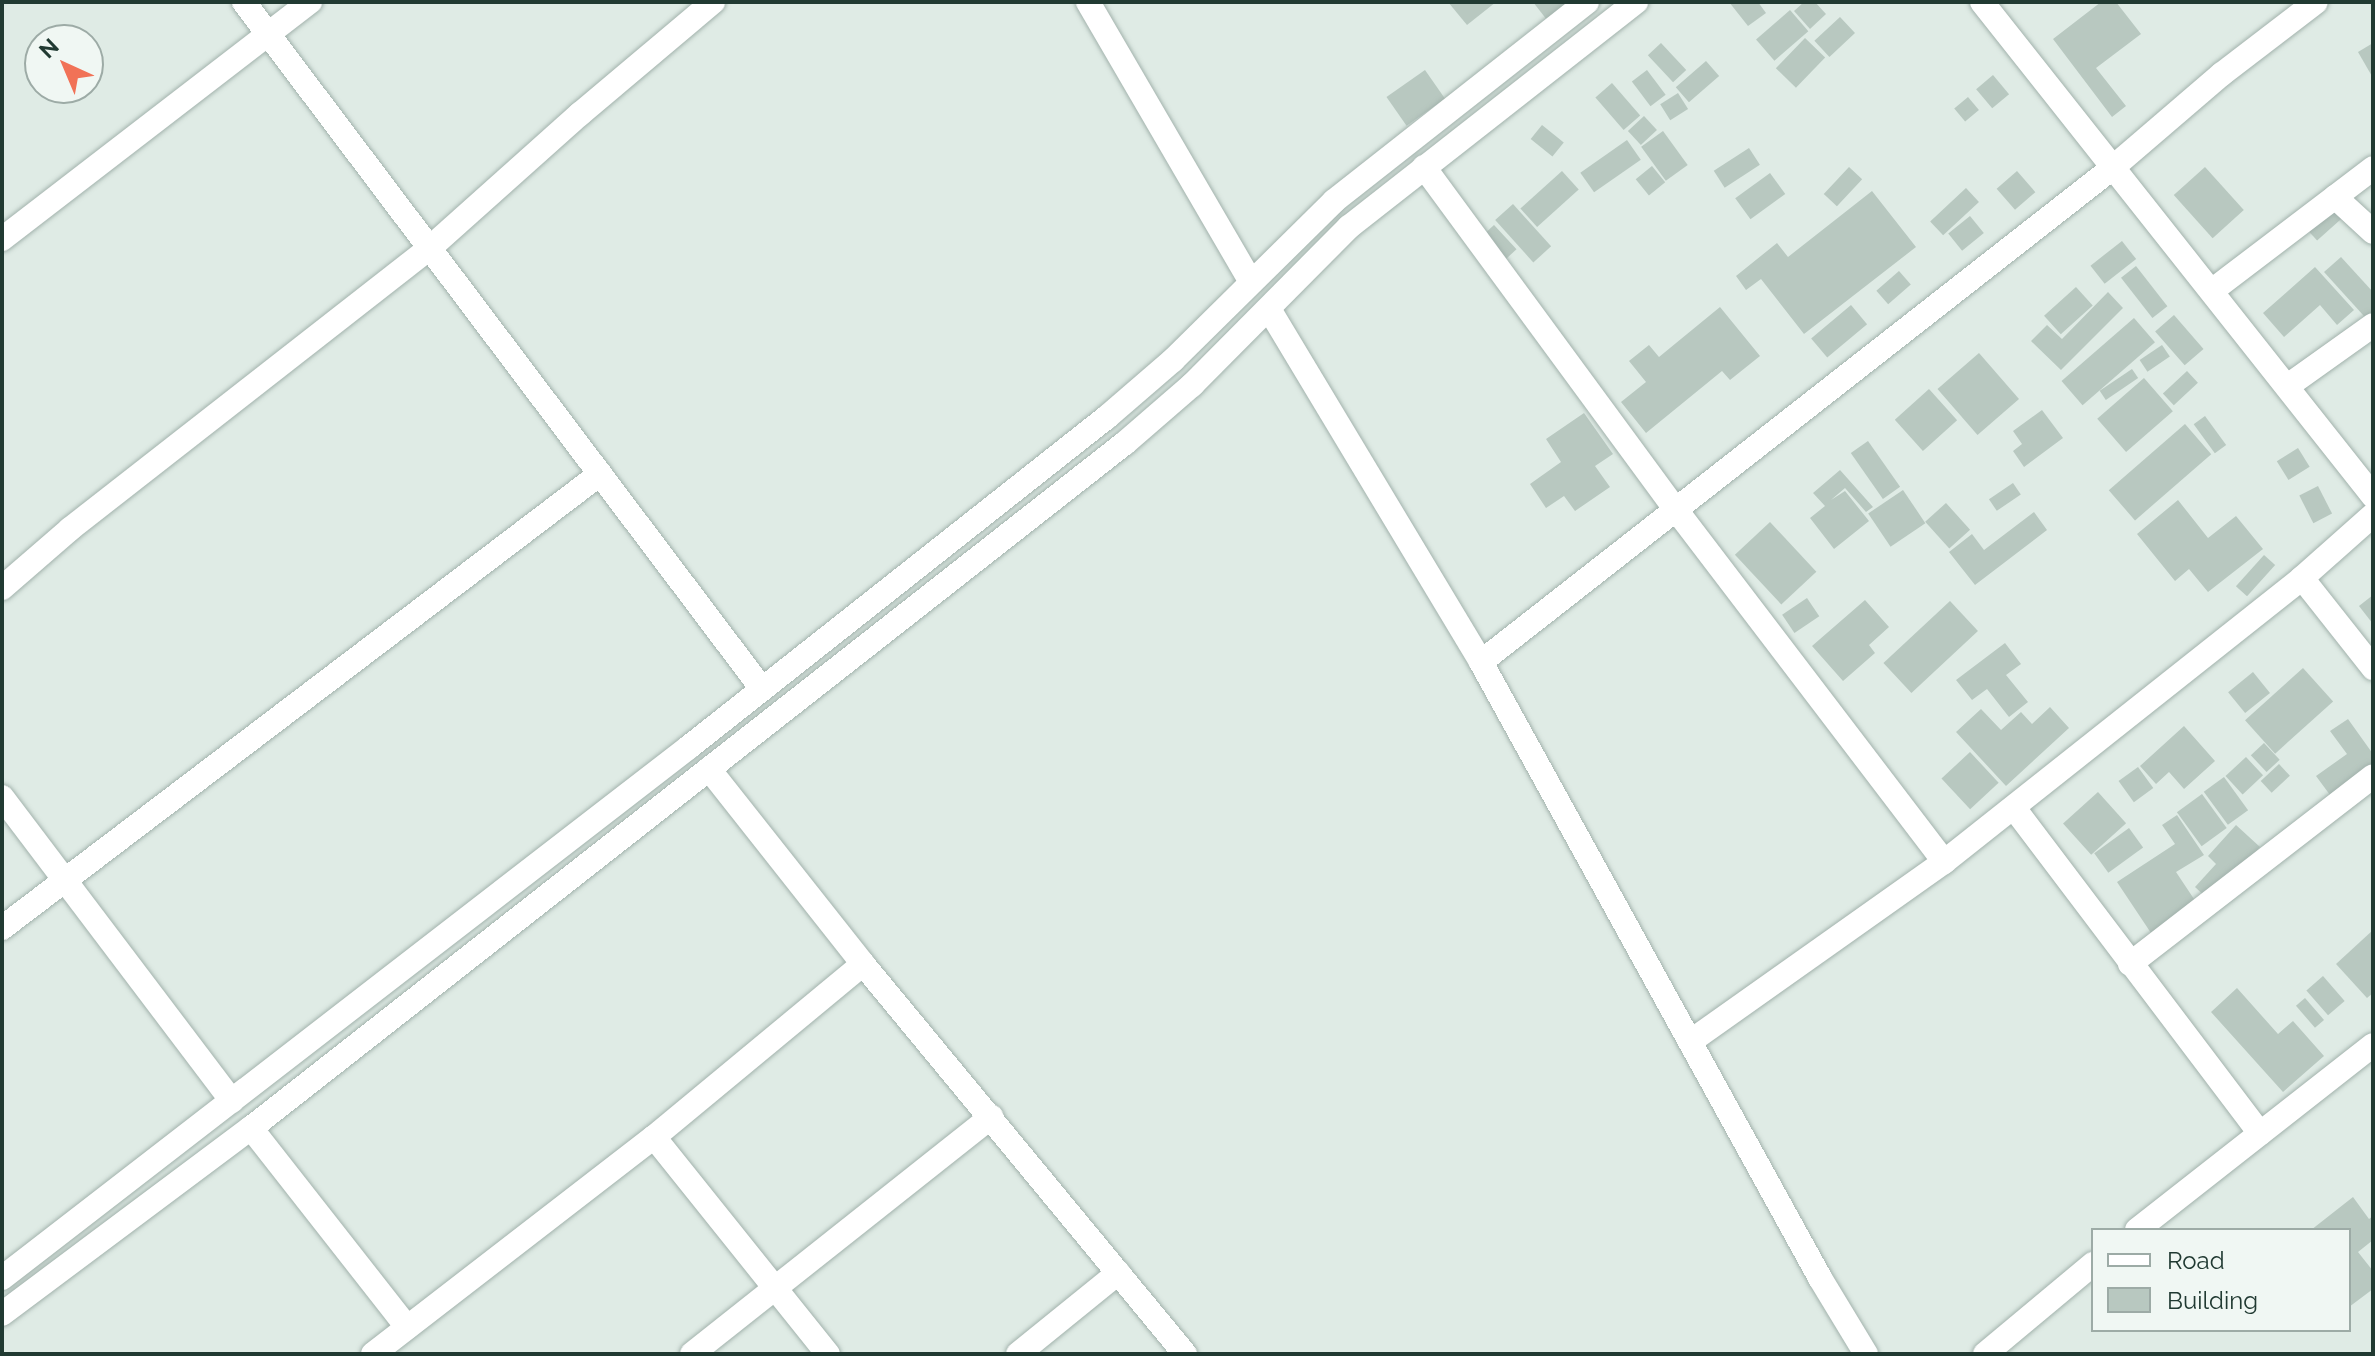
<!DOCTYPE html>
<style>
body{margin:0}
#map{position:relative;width:2375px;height:1356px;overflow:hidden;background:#dfebe5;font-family:Raleway,sans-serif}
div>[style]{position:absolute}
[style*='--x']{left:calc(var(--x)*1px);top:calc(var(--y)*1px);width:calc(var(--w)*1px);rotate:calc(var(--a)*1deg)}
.building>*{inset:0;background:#b8c8c0;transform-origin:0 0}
.roads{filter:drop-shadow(0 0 2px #a2b2ac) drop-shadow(0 0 2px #a2b2ac)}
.street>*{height:24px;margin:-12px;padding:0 12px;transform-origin:12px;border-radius:12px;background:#fff}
.secondary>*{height:24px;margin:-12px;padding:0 12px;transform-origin:12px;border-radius:12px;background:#fff}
span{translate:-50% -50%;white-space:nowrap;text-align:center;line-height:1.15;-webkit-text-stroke:6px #f0f7f3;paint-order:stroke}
.frame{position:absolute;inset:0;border:4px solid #213a32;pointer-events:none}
.legend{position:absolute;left:2091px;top:1228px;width:260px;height:104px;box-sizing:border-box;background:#f0f7f3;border:2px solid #9daba6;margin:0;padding:10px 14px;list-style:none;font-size:24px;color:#213a32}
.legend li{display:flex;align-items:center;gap:16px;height:40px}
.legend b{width:40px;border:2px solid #9daba6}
.north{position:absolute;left:24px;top:24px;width:80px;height:80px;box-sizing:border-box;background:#f0f7f3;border:2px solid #9daba6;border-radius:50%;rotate:316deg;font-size:22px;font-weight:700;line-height:32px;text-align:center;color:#213a32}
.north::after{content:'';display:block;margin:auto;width:28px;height:36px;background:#f17257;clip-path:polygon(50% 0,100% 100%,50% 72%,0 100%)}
</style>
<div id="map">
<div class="building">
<i style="clip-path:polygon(1448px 2px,1496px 2px,1467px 25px)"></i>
<i style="clip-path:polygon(1533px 2px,1569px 2px,1547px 20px)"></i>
<i style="clip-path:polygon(1729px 2px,1758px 2px,1766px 13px,1748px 26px)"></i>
<i style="clip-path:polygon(1804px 2px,1815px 2px,1826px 14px,1810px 29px,1794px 11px)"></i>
<i style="clip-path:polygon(2101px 2px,2116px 2px,2141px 34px,2096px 68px,2126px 106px,2112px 117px,2053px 39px)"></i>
<i style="left:1790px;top:10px;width:28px;height:45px;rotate:49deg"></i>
<i style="left:1840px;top:17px;width:22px;height:35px;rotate:47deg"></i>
<i style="left:1805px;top:38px;width:28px;height:42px;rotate:44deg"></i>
<i style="left:1661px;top:43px;width:37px;height:18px;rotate:47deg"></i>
<i style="clip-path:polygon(2373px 43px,2373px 78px,2358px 52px)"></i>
<i style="left:1706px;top:61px;width:20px;height:40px;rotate:49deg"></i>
<i style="left:1425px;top:70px;width:35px;height:47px;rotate:55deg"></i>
<i style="left:1647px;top:70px;width:31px;height:19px;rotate:53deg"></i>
<i style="left:1993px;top:75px;width:25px;height:22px;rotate:50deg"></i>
<i style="left:1612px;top:83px;width:43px;height:22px;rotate:49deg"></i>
<i style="left:1678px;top:93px;width:19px;height:21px;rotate:58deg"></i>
<i style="left:1968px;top:97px;width:17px;height:18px;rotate:50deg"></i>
<i style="left:1644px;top:116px;width:19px;height:22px;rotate:47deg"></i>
<i style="left:1542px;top:125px;width:28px;height:18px;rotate:39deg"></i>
<i style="left:1663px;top:131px;width:42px;height:27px;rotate:54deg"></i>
<i style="left:1627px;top:140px;width:24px;height:57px;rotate:55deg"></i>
<i style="left:1749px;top:148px;width:20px;height:42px;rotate:57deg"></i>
<i style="left:1652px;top:166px;width:21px;height:21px;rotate:51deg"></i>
<i style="left:1849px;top:167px;width:18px;height:37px;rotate:43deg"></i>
<i style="left:2205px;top:167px;width:58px;height:42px;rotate:48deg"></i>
<i style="left:1562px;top:171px;width:25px;height:56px;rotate:48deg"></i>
<i style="left:2017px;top:171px;width:28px;height:27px;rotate:49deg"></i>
<i style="left:1770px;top:173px;width:26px;height:43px;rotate:54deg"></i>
<i style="left:1966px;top:188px;width:19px;height:49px;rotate:47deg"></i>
<i style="clip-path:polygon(1872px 191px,1916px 247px,1804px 334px,1761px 279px,1746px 290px,1736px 276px,1777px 243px,1788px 257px)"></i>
<i style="left:2342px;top:198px;width:15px;height:47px;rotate:48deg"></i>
<i style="left:1513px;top:204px;width:57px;height:24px;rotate:48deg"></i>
<i style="left:1970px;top:216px;width:22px;height:28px;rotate:51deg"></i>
<i style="left:1494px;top:225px;width:33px;height:14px;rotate:47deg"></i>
<i style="left:2122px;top:241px;width:23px;height:40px;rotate:52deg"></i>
<i style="clip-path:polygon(2341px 257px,2373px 292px,2373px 326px,2324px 272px)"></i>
<i style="left:2136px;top:266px;width:51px;height:19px;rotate:52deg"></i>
<i style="clip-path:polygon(2315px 267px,2354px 310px,2337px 325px,2320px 305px,2284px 337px,2263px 313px)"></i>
<i style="left:1899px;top:271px;width:18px;height:30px;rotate:49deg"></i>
<i style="left:2076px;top:287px;width:25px;height:43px;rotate:48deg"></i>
<i style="clip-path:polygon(2108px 292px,2123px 308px,2061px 370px,2031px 341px,2047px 325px,2062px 339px)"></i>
<i style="left:1851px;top:305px;width:25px;height:52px;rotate:50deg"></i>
<i style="clip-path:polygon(1720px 307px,1760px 356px,1730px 380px,1722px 371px,1646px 433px,1621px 402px,1646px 382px,1629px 361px,1649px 345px,1659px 357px)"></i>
<i style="left:2174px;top:315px;width:45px;height:25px;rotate:49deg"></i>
<i style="left:2134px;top:318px;width:32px;height:96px;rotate:49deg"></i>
<i style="left:2162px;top:345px;width:14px;height:27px;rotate:56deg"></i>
<i style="left:1979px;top:353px;width:61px;height:55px;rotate:49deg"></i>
<i style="left:2132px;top:369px;width:11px;height:39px;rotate:56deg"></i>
<i style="left:2187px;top:371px;width:16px;height:33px;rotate:47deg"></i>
<i style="left:2144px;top:378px;width:44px;height:62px;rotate:49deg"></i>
<i style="left:1929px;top:389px;width:42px;height:46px;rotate:48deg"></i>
<i style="clip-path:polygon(2042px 410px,2063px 438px,2024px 467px,2013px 451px,2022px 444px,2013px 431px)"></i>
<i style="clip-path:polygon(1584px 413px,1613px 454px,1595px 466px,1610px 487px,1575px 511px,1564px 496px,1546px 508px,1530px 484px,1561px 462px,1546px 439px)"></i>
<i style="left:2205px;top:416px;width:36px;height:14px;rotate:54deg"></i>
<i style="left:2185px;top:424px;width:40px;height:101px;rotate:49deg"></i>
<i style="left:1868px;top:441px;width:56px;height:21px;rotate:55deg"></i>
<i style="left:2298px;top:448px;width:22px;height:25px;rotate:58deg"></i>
<i style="clip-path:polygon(1840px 470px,1873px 507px,1866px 512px,1845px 488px,1831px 500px,1845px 491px,1869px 521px,1834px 549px,1810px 518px,1825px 506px,1813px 493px)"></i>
<i style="left:2013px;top:483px;width:14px;height:29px;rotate:56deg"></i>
<i style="left:2318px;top:486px;width:31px;height:21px;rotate:63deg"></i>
<i style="left:1903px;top:490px;width:40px;height:42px;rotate:56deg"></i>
<i style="clip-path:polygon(2178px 500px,2208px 538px,2236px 516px,2263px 549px,2208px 592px,2189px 569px,2175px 581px,2137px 534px)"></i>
<i style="left:1946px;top:503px;width:36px;height:28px;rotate:48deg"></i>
<i style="clip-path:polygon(2034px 512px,2047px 530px,1975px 585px,1949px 552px,1972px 534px,1984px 550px)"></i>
<i style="left:1770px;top:522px;width:68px;height:48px;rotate:47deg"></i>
<i style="left:2264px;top:555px;width:15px;height:42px;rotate:42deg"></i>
<i style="clip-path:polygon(2373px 595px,2373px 624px,2359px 606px)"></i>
<i style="left:1807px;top:598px;width:22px;height:30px;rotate:56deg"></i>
<i style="clip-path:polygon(1865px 600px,1889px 627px,1869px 645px,1875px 653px,1843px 681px,1812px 646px)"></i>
<i style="left:1950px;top:601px;width:41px;height:91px;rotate:47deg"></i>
<i style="clip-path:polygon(2005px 643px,2021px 664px,2006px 675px,2028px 702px,2009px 717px,1987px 689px,1972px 700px,1956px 680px)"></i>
<i style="left:2303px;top:668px;width:45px;height:78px;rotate:48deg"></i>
<i style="left:2253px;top:672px;width:27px;height:32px;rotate:51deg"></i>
<i style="clip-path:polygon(2050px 707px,2069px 728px,2006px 786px,1956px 732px,1981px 709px,2001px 730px,2021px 712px,2032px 724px)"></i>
<i style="clip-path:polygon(2348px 719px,2373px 754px,2373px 771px,2333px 799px,2316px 776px,2347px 754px,2330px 731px)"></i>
<i style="clip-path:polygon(2184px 726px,2215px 761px,2184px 789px,2169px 772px,2156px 784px,2140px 766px)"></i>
<i style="left:2264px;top:743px;width:23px;height:18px;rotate:47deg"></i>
<i style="left:1970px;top:752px;width:42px;height:39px;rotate:47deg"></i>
<i style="left:2246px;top:757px;width:25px;height:28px;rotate:47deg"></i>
<i style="left:2279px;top:764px;width:16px;height:25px;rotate:47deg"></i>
<i style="left:2138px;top:767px;width:26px;height:24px;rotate:54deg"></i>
<i style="left:2224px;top:777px;width:41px;height:25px;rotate:54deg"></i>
<i style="left:2098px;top:792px;width:42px;height:47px;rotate:48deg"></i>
<i style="left:2202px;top:794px;width:42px;height:31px;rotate:54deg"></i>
<i style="clip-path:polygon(2177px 815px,2204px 855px,2176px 872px,2200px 908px,2155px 939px,2117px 882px,2175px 844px,2162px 825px)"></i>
<i style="clip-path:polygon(2236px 825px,2260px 847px,2211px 902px,2195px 887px,2216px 864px,2208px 856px)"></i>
<i style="left:2129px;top:828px;width:24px;height:43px;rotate:54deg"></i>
<i style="clip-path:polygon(2373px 930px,2373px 993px,2367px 998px,2336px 964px)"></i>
<i style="left:2323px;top:976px;width:33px;height:22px;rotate:49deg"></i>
<i style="clip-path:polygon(2237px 988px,2278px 1034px,2293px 1021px,2324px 1056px,2283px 1092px,2211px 1012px)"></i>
<i style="left:2305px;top:998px;width:29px;height:12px;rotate:49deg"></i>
<i style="clip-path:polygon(2353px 1197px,2369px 1219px,2373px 1216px,2373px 1240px,2358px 1252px,2373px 1271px,2373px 1289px,2349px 1307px,2349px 1230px,2311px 1230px)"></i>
</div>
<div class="roads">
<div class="street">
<i style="--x:244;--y:2;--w:860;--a:52.98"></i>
<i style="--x:1088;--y:2;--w:324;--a:59.8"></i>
<i style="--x:1982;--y:2;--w:630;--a:51.64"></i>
<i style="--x:1424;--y:167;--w:427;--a:53.7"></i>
<i style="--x:1677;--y:511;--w:441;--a:52.7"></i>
<i style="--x:2335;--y:197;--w:52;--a:42.6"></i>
<i style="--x:2;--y:239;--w:389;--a:-37.6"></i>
<i style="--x:2213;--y:290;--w:201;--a:-37.3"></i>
<i style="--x:1269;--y:309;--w:412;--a:59"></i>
<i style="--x:1481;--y:662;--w:703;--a:61.17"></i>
<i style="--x:1820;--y:1278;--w:89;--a:58.8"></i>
<i style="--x:2289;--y:385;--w:103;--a:-35.5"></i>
<i style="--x:2302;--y:578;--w:115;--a:51.7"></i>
<i style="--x:2;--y:588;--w:90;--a:-40.9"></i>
<i style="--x:70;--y:529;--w:458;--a:-38"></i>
<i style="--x:431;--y:247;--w:200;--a:-41.8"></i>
<i style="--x:580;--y:114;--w:174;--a:-40.1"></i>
<i style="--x:1481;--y:662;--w:800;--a:-38.04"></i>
<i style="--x:2111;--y:169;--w:146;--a:-40.6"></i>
<i style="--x:2222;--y:74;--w:118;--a:-37.5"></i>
<i style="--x:709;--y:769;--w:248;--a:51.7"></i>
<i style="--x:863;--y:964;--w:506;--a:50.46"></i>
<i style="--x:2;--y:797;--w:381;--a:52.9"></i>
<i style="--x:2014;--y:808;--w:408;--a:52.9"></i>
<i style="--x:2;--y:928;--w:751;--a:-37.21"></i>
<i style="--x:2130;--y:964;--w:307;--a:-37.7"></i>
<i style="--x:1691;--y:1041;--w:310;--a:-35.3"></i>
<i style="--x:1944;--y:862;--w:457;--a:-38.4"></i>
<i style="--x:2302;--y:578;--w:95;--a:-41.6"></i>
<i style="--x:251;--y:1128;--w:253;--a:51.9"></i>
<i style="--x:654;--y:1137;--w:278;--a:51.3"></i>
<i style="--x:2137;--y:1230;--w:300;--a:-38.1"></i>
<i style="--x:373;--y:1354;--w:355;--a:-37.7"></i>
<i style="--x:654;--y:1137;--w:271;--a:-39.6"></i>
<i style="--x:692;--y:1354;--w:382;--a:-38.4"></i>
<i style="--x:1018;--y:1354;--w:129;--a:-39"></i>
<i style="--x:1985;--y:1354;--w:141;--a:-39.8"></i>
</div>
<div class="secondary">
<i style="--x:2;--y:1278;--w:868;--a:-37.7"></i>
<i style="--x:689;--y:747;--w:533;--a:-38.29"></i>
<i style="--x:1107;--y:417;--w:87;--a:-40.8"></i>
<i style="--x:1173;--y:360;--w:226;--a:-44.6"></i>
<i style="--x:1334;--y:201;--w:322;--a:-38.2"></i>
<i style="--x:2;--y:1314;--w:311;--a:-36.8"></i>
<i style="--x:251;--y:1128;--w:1110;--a:-38.09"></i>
<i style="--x:1125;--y:443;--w:89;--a:-40.9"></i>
<i style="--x:1192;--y:385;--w:223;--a:-45.2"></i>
<i style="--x:1349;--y:227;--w:365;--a:-38.1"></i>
</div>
</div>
<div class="frame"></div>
<ul class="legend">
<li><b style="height:10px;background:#fff"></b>Road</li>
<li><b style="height:22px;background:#b8c8c0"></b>Building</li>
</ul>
<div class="north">N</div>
</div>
